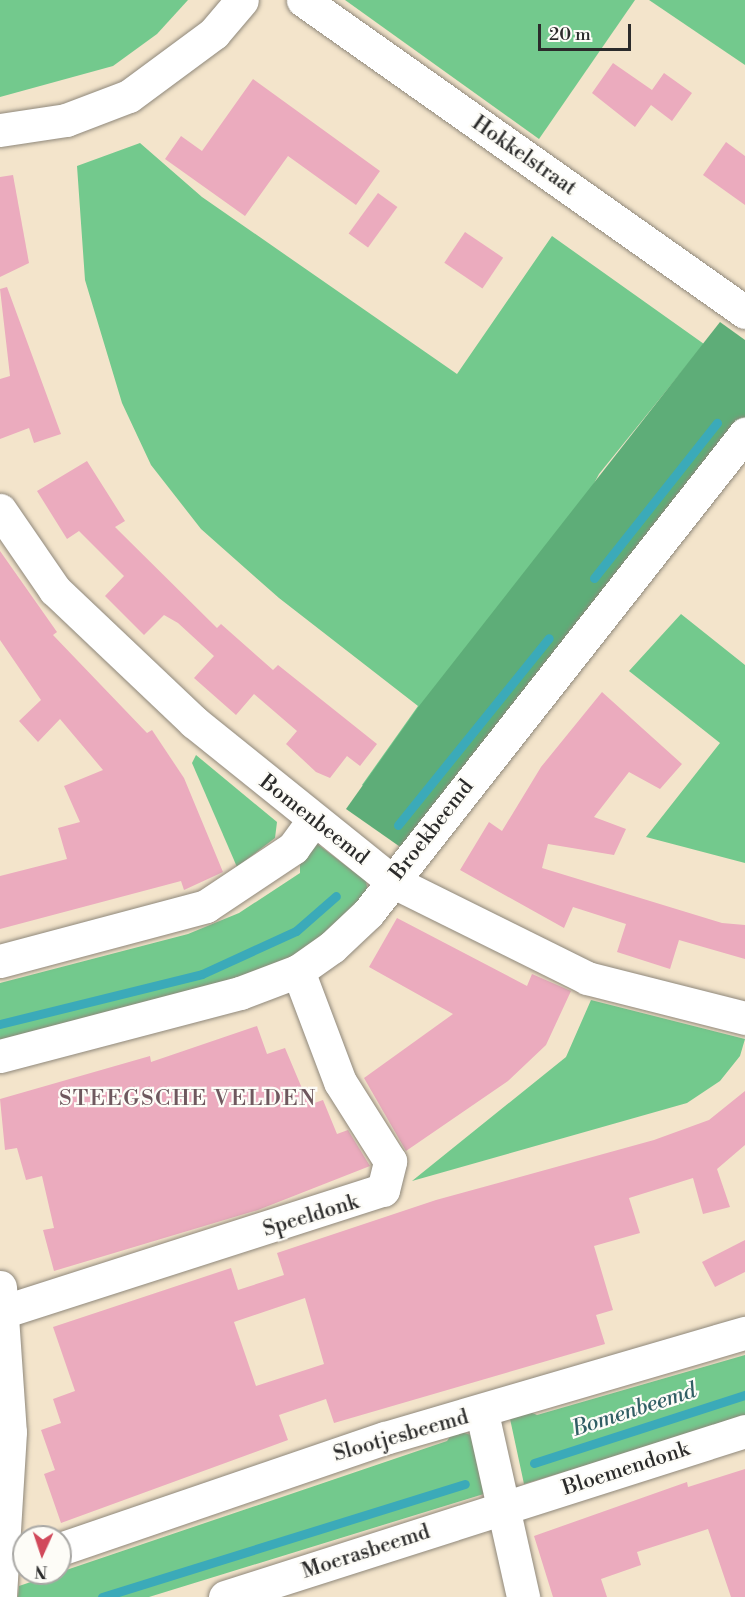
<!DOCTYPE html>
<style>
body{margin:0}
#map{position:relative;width:745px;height:1597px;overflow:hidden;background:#f3e4cb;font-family:"Libre Bodoni",serif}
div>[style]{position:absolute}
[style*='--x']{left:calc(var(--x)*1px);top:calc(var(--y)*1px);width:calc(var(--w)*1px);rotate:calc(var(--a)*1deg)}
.green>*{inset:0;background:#73c98d}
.forest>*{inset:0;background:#5ead78}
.stream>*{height:9px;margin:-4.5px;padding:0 4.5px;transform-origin:4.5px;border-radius:4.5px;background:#3baab9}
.building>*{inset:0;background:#ebabbe;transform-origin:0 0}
.roads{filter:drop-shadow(0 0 2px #8f887b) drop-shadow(0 0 2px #8f887b)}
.minor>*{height:33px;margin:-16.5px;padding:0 16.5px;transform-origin:16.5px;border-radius:16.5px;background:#fff}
span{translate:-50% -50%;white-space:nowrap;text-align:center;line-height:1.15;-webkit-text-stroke:4.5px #fdfcf7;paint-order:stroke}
.street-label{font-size:21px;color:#2b2b2b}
.neighbourhood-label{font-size:22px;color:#6e585e;letter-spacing:1.5px}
.water-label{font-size:22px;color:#315e64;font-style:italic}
.north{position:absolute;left:12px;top:1525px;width:60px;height:60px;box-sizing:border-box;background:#fdfcf7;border:2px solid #a9a8a5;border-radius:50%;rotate:183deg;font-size:16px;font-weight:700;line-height:24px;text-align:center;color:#2b2b2b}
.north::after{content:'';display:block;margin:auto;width:21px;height:27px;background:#d1495b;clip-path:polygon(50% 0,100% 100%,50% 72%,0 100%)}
.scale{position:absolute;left:538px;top:24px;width:93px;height:27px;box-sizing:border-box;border:3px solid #2b2b2b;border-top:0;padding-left:8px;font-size:18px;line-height:21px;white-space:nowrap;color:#2b2b2b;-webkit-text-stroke:4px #fdfcf7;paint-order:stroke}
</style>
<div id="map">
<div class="green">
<i style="clip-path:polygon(0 0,188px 0,157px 34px,113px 66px,0 97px)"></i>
<i style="clip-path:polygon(345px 0,635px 0,539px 139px)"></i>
<i style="clip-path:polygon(649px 0,745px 0,745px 65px)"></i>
<i style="clip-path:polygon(140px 143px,202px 197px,457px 374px,552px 236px,704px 344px,599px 474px,414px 824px,362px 785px,418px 706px,279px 598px,201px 529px,151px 465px,122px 403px,85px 280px,77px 166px)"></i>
<i style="clip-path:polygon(681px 614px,745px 665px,745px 863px,646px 837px,720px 743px,629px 671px)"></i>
<i style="clip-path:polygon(196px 755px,277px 822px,275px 838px,237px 867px,192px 763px)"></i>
<i style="clip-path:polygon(316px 843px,366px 881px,368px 893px,310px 947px,256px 975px,0 1045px,0 983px,188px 934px,239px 913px,300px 873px,300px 858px)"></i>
<i style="clip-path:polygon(591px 1000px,745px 1039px,740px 1056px,720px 1081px,687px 1103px,412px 1181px,566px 1057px)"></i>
<i style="clip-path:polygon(745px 1355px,745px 1418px,524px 1484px,509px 1414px,521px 1408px,537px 1415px)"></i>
<i style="clip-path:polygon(455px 1430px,471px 1435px,487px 1493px,149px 1597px,18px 1597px,19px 1586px,447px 1441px)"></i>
</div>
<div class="forest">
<i style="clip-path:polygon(720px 322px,745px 340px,745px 423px,406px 851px,346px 809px,419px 706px)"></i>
</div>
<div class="stream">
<i style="--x:594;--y:578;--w:198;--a:-51.6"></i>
<i style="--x:398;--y:825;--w:240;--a:-51.1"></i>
<i style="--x:0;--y:1024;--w:208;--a:-13.9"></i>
<i style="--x:202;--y:974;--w:103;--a:-24.6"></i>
<i style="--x:296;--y:931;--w:53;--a:-41.2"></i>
<i style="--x:534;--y:1463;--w:222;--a:-17.9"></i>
<i style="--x:102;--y:1597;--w:380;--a:-17.3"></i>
</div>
<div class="building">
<i style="clip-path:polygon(613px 63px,652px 90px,664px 73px,692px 93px,672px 121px,651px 105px,635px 127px,592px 93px)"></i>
<i style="clip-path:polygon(253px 79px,380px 171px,356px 205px,288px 156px,245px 216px,165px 159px,181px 136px,202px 151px)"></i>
<i style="clip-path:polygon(726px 142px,745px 156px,745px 205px,703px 175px)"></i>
<i style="clip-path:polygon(13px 175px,29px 263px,0 277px,0 177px)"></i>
<i style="left:378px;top:193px;width:24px;height:50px;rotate:36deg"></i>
<i style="left:465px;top:232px;width:46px;height:37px;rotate:34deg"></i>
<i style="clip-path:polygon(7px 287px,61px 434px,34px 443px,29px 428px,0 439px,0 379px,10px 376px,0 289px)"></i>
<i style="clip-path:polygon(87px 461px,125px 521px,115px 527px,217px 628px,221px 624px,273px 670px,278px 665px,377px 744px,360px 766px,347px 756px,330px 778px,316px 772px,286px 744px,297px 731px,254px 694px,236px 715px,194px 678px,214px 656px,178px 623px,164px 615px,144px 635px,105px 596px,124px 576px,79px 531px,67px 539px,37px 491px)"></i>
<i style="clip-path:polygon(0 551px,57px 632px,53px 635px,147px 733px,152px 730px,184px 778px,223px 872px,184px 890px,181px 881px,0 929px,0 876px,67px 859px,58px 828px,80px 822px,64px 786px,103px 770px,60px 719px,38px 742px,19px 721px,41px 700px,0 640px)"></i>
<i style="clip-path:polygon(602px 692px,682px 764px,660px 789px,629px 772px,594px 817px,626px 829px,614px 855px,548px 844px,542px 868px,722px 923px,745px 925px,745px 959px,679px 940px,670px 969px,617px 952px,626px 924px,573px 907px,564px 928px,460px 870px,489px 822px,502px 831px,541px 767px)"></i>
<i style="clip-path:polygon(397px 918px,527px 986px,532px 974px,571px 991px,546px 1045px,508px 1081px,406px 1151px,364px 1078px,453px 1014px,369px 967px)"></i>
<i style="clip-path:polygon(257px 1026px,267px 1054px,285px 1048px,309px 1105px,323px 1100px,337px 1134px,348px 1130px,370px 1166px,258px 1210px,54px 1271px,43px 1230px,54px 1228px,42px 1176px,26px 1180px,17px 1148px,5px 1150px,0 1099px,150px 1056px,151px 1062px)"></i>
<i style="clip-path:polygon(evenodd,745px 1091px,745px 1145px,717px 1169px,730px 1207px,703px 1214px,693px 1178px,629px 1198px,640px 1233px,594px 1246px,613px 1310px,596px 1315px,605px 1344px,334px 1423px,326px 1399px,279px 1415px,288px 1440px,61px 1523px,44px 1474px,55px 1470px,41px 1430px,61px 1423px,53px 1399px,75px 1391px,53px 1327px,231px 1268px,238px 1290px,284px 1275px,277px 1253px,436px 1200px,654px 1140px,709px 1120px,745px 1091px,305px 1298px,324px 1364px,256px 1386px,234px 1322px,305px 1298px)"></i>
<i style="clip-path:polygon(745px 1240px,745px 1272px,715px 1287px,702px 1262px)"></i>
<i style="clip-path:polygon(745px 1469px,745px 1597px,731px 1597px,708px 1529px,637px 1552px,641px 1565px,601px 1579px,607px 1597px,553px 1597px,534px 1536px,687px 1482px,688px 1487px)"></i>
</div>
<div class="roads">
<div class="minor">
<i style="--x:303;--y:0;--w:541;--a:35.22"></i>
<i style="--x:0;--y:130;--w:67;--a:-8.6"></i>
<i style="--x:66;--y:120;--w:67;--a:-20.9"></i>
<i style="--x:129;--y:96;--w:106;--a:-36.5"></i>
<i style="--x:214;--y:33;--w:43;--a:-49.7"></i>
<i style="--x:0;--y:510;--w:97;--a:55.5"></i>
<i style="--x:55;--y:590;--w:192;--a:43.5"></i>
<i style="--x:194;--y:722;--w:254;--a:38.8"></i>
<i style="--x:392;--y:881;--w:218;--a:26.4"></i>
<i style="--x:587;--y:978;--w:163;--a:14.2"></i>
<i style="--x:0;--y:961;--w:213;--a:-14.9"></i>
<i style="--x:206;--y:906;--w:105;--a:-33.7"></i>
<i style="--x:293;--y:848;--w:32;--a:-54"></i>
<i style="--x:0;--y:1056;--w:248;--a:-14.7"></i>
<i style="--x:240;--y:993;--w:62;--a:-20.8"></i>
<i style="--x:298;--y:971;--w:42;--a:-35.2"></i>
<i style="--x:332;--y:947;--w:50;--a:-43.4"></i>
<i style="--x:368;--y:913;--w:610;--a:-51.8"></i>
<i style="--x:0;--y:1287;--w:145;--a:86.1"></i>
<i style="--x:10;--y:1432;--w:164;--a:93.5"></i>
<i style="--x:5;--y:1311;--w:397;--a:-17.8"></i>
<i style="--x:383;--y:1190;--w:30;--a:-76"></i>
<i style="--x:390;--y:1161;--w:93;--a:-122.3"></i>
<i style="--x:340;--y:1082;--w:119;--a:-110.7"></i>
<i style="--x:482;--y:1413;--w:189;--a:77.4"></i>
<i style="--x:60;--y:1549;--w:343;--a:-18.9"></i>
<i style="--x:385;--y:1438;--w:375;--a:-16.3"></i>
<i style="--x:225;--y:1597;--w:546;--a:-17.7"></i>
</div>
</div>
<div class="street-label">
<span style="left:524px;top:156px;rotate:35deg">Hokkelstraat</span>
<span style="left:314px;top:820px;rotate:38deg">Bomenbeemd</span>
<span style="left:432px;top:830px;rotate:-52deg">Broekbeemd</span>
<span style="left:311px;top:1216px;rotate:-17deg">Speeldonk</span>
<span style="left:401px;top:1436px;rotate:-16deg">Slootjesbeemd</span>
<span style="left:626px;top:1469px;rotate:-18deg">Bloemendonk</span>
<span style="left:366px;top:1552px;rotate:-18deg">Moerasbeemd</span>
</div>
<div class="neighbourhood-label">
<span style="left:188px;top:1099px">STEEGSCHE VELDEN</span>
</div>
<div class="water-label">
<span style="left:634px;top:1410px;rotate:-18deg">Bomenbeemd</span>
</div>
<div class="north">N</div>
<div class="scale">20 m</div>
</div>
